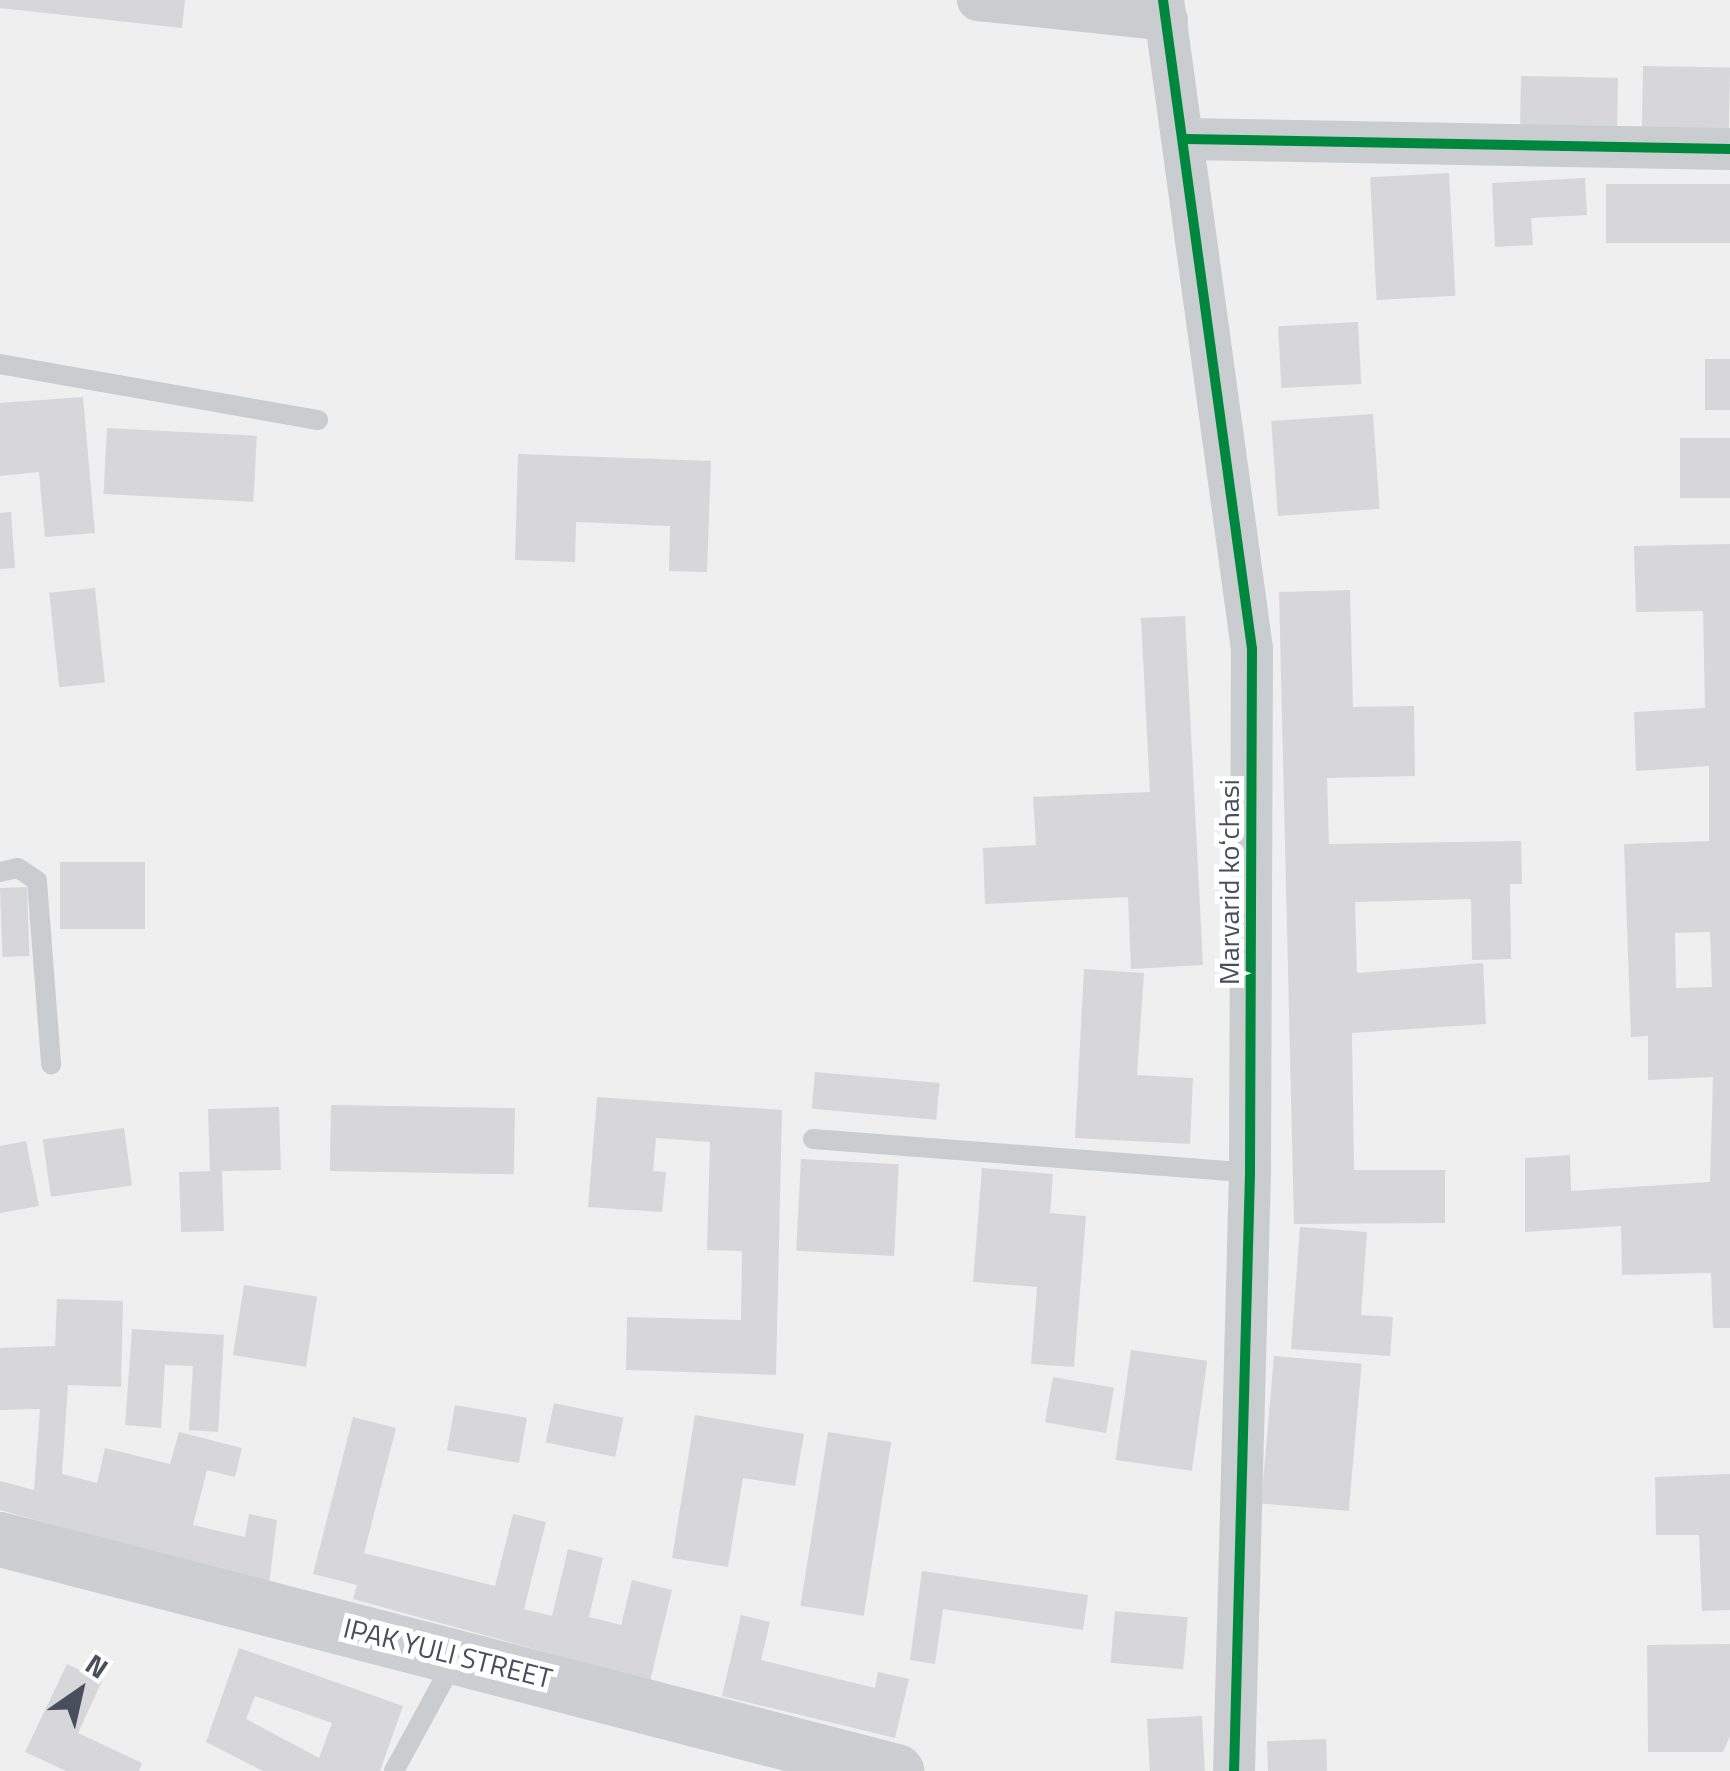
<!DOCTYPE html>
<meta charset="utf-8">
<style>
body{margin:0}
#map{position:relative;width:1730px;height:1771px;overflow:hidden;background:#efefef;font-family:"Titillium Web",sans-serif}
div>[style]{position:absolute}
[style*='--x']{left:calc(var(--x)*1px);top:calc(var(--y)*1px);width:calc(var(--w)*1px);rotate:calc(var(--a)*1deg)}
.building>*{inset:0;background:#d7d7d9;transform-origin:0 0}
.service>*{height:20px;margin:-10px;padding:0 10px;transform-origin:10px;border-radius:10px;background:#cacdd0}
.minor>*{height:42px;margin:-21px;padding:0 21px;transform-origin:21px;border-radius:21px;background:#cacdd0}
.secondary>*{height:55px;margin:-27.5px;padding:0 27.5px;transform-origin:27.5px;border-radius:27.5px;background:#ccced1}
.cycleway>*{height:10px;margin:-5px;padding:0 5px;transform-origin:5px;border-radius:5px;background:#00873e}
span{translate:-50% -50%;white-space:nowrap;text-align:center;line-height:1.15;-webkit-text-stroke:10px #fff;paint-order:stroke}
.street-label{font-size:28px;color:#464f5b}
.north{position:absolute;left:30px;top:1641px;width:100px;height:100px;-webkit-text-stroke:8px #fff;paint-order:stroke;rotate:34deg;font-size:28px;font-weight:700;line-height:40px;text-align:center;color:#464f5b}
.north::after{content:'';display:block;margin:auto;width:35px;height:45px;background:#464f5b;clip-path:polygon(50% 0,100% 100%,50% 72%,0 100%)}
</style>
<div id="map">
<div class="building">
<i style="clip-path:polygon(0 0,185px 0,182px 28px,0 8px)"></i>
<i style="left:1643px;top:66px;width:87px;height:64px;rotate:1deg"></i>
<i style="left:1521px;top:76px;width:97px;height:53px;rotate:1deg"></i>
<i style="left:1449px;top:173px;width:123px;height:79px;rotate:87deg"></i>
<i style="clip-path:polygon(1585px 178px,1587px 215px,1531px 218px,1533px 245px,1495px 247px,1492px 183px)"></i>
<i style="left:1730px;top:184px;width:59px;height:124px;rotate:90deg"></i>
<i style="left:1358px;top:322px;width:62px;height:80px;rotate:87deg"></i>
<i style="left:1730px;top:359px;width:51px;height:25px;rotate:90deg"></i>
<i style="clip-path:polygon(83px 397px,95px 533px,45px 537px,39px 472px,0 476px,0 403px)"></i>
<i style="left:1373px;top:414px;width:95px;height:102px;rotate:86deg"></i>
<i style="left:107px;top:428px;width:150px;height:66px;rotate:3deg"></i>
<i style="left:1730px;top:438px;width:60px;height:50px;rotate:90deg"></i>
<i style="clip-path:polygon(518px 454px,711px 461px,707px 572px,669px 571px,670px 526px,576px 522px,575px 562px,515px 560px)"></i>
<i style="clip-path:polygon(11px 512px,15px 568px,0 569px,0 513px)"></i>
<i style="clip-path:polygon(evenodd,1730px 544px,1730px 1328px,1713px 1328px,1711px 1273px,1622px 1275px,1621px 1226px,1525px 1232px,1525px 1158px,1570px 1155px,1571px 1191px,1710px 1182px,1713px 1077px,1648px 1080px,1648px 1036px,1631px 1037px,1624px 844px,1709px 841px,1709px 766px,1636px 771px,1634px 712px,1705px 708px,1703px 611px,1636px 612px,1634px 546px,1730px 544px,1710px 932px,1712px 987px,1676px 988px,1675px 933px,1710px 932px)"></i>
<i style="left:95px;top:588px;width:95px;height:46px;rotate:84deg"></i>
<i style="clip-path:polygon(1350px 590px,1353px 707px,1414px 706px,1415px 776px,1327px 778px,1329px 844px,1521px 841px,1522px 884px,1510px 884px,1511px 959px,1472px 960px,1471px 899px,1355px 902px,1357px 973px,1483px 963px,1486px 1024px,1352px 1033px,1354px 1170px,1445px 1170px,1445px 1223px,1294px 1224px,1279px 592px)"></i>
<i style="clip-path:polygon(1185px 616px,1203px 965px,1131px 969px,1128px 897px,985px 904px,983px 848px,1036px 845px,1033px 797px,1150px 792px,1141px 618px)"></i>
<i style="left:60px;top:862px;width:85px;height:67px"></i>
<i style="left:27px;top:887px;width:69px;height:27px;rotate:88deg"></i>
<i style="clip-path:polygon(1084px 969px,1144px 973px,1137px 1075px,1193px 1078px,1190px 1144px,1075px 1138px)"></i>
<i style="left:815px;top:1072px;width:125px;height:37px;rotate:5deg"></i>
<i style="clip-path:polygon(597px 1097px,782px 1110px,776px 1375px,626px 1370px,627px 1317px,741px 1320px,742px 1251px,707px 1250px,710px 1142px,656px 1138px,653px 1171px,666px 1172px,662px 1212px,588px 1207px)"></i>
<i style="left:331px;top:1105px;width:184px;height:66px;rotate:1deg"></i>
<i style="clip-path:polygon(279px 1107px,281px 1170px,222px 1171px,224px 1231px,181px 1232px,179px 1172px,210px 1171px,208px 1109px)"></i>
<i style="left:124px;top:1128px;width:58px;height:82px;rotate:82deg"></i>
<i style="clip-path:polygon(26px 1141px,39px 1206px,0 1213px,0 1146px)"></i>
<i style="left:801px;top:1159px;width:98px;height:92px;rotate:3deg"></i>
<i style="clip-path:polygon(982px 1168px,1053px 1174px,1050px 1213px,1086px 1216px,1074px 1367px,1031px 1364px,1037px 1287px,973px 1282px)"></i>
<i style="clip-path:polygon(1300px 1227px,1367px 1232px,1361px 1315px,1393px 1317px,1390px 1356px,1291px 1349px)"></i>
<i style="left:244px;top:1285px;width:74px;height:71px;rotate:9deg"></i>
<i style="clip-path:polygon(57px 1299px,123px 1301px,121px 1387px,68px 1385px,62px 1474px,97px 1483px,105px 1448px,170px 1464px,179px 1432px,242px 1448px,235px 1477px,207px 1470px,193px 1525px,245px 1537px,249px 1514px,277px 1520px,269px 1585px,0 1510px,0 1481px,34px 1490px,40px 1409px,0 1410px,0 1348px,55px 1346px)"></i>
<i style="clip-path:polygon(132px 1329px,224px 1335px,218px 1432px,189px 1430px,193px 1366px,165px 1365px,161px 1428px,125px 1425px)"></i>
<i style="left:1131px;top:1350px;width:77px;height:111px;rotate:8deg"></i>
<i style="left:1274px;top:1356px;width:88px;height:148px;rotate:5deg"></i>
<i style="left:1053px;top:1377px;width:62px;height:46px;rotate:10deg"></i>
<i style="left:554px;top:1403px;width:71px;height:40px;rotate:12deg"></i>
<i style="left:455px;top:1405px;width:73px;height:46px;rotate:10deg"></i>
<i style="clip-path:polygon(695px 1415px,804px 1434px,795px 1486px,743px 1478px,728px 1567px,672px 1558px)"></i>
<i style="clip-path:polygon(353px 1417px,396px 1428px,364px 1553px,495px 1586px,513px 1514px,546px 1522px,524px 1609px,552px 1616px,568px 1549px,603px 1558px,589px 1617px,621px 1625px,632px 1580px,672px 1590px,650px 1681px,353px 1599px,357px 1585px,313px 1574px)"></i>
<i style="left:828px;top:1432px;width:64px;height:176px;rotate:9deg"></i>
<i style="clip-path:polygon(1730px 1474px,1730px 1610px,1702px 1611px,1699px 1535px,1656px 1535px,1655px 1477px)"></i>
<i style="clip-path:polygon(922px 1571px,1088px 1595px,1083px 1630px,943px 1609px,935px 1664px,910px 1660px)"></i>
<i style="left:1115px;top:1611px;width:73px;height:52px;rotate:5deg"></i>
<i style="clip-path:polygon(741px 1615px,770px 1622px,761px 1660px,875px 1688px,878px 1672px,909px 1679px,895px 1738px,722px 1696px)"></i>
<i style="clip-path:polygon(1730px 1644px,1730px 1736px,1723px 1752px,1648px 1752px,1647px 1645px)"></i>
<i style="clip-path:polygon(evenodd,239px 1648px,403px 1706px,380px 1771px,263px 1771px,206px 1742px,239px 1648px,255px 1696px,332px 1723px,319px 1758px,246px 1719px,255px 1696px)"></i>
<i style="clip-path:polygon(67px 1664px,102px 1681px,78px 1733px,142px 1763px,139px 1771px,66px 1771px,25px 1752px)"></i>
<i style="left:1202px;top:1716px;width:55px;height:55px;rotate:87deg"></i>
<i style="left:1326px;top:1739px;width:32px;height:59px;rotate:88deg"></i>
</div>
<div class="service">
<i style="--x:0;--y:364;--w:323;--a:10"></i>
<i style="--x:0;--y:872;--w:18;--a:-13"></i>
<i style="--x:18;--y:868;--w:23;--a:34"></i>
<i style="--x:37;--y:881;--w:184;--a:85.6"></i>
<i style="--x:813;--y:1139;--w:438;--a:4.4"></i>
<i style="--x:394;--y:1771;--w:125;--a:-61.4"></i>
</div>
<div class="minor">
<i style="--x:978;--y:0;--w:190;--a:6"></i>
<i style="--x:1163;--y:0;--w:655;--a:82.19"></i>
<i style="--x:1252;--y:649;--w:524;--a:90.22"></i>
<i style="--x:1250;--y:1173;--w:598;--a:91.53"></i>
<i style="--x:1185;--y:139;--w:545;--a:1.05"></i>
</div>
<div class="secondary">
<i style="--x:0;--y:1539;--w:926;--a:14.52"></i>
</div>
<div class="cycleway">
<i style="--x:1163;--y:0;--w:655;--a:82.19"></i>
<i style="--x:1252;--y:649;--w:524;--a:90.22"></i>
<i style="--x:1250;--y:1173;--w:598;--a:91.53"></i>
<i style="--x:1185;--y:139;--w:545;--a:1.05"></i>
</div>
<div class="street-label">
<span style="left:1229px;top:882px;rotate:-90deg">Marvarid koʻchasi</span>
<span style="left:448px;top:1653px;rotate:14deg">IPAK YULI STREET</span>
</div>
<div class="north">N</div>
</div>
